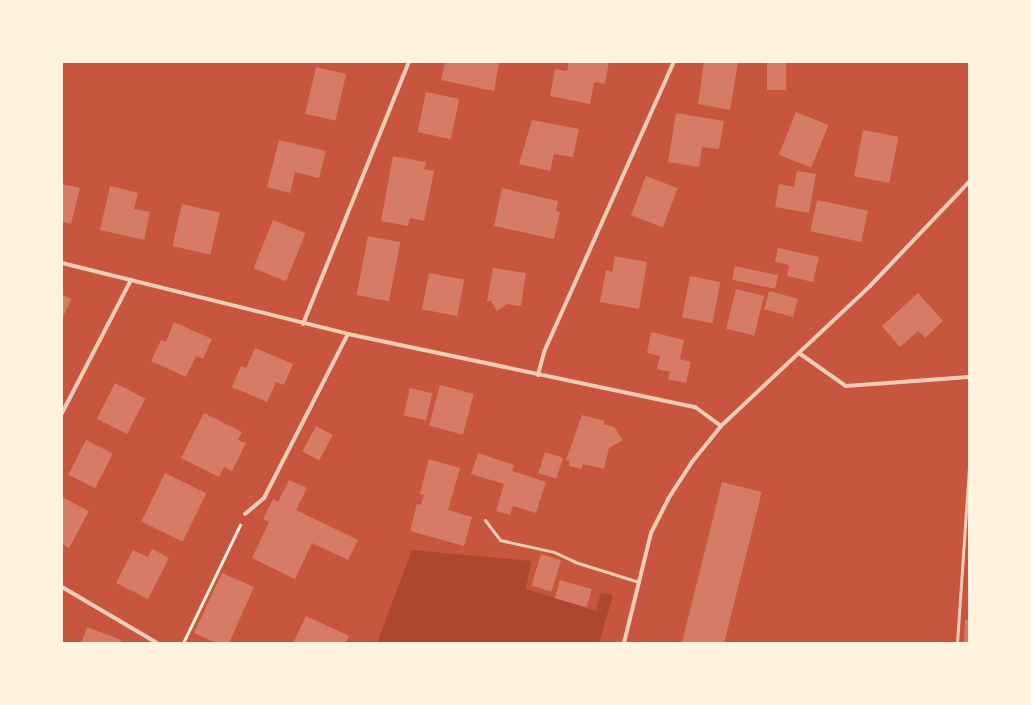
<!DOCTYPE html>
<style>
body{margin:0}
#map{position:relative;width:1031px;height:705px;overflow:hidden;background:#c8553d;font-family:Arial,sans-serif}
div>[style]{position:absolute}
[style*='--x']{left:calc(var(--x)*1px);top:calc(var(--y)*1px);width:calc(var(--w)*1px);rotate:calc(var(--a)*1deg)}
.green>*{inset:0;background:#ae4732}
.building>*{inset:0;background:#d67c66;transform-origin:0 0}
.path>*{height:2.5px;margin:-1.25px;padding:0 1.25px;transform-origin:1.25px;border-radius:1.25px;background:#fff3e0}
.service>*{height:3px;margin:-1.5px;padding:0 1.5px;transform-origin:1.5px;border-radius:1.5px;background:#f1ccb7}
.minor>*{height:4px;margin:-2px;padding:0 2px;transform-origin:2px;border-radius:2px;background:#f1ccb7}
span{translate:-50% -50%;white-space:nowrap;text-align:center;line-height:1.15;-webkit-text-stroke:3.5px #fff3e0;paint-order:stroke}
.frame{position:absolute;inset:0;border:63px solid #fff3e0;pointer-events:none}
</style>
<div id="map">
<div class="green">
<i style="clip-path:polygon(412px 550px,531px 561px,526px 589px,596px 611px,601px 592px,613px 595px,599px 643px,377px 643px)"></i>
</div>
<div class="building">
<i style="clip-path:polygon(445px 62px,499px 63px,494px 91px,441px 80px)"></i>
<i style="clip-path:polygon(569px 62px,609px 62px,605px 84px,594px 82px,590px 104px,550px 96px,555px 69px,567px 71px)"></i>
<i style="clip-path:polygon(704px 62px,738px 62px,730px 110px,698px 104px)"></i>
<i style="left:767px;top:62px;width:19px;height:28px"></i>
<i style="left:316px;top:67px;width:31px;height:48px;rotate:13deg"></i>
<i style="left:426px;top:92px;width:34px;height:41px;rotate:12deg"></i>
<i style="left:796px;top:112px;width:35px;height:46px;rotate:22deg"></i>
<i style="clip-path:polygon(676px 113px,724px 121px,719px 149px,702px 147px,699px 167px,668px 162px)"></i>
<i style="clip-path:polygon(532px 120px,579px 129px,573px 157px,554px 154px,550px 171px,519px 164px)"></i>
<i style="left:863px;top:130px;width:36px;height:47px;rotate:11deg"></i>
<i style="clip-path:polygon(279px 140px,326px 151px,319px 178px,295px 172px,290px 193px,267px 187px)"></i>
<i style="clip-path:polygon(393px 156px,426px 162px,424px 169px,434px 171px,424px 221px,410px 218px,408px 226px,381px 221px)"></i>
<i style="clip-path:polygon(797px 171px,816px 174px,809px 213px,775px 207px,779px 184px,794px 187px)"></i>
<i style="left:646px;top:176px;width:34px;height:42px;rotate:21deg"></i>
<i style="clip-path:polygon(62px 184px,80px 188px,71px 224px,62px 222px)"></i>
<i style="clip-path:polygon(110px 186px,138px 193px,134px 209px,150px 212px,144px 240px,100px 230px)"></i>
<i style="clip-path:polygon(502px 188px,558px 201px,556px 211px,560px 212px,554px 239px,494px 226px)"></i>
<i style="left:817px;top:200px;width:52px;height:32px;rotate:12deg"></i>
<i style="left:182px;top:204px;width:39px;height:43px;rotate:13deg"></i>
<i style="left:273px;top:220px;width:35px;height:52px;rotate:22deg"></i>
<i style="left:368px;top:236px;width:33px;height:60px;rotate:11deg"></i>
<i style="clip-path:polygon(778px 248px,819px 257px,813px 282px,787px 276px,789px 265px,775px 262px)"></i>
<i style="clip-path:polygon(615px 256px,647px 262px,639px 309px,600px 302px,606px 270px,612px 272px)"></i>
<i style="left:735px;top:266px;width:44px;height:14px;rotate:12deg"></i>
<i style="clip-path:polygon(493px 268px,526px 273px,521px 306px,507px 304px,497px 311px,491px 301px,487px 301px)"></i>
<i style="left:429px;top:273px;width:36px;height:37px;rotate:11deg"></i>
<i style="left:690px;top:276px;width:31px;height:42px;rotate:11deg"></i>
<i style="left:736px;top:289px;width:29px;height:41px;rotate:14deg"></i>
<i style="left:769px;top:291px;width:30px;height:19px;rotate:15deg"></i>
<i style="clip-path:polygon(918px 293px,943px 321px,925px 338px,918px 331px,900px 347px,882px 326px)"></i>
<i style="clip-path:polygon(62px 295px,71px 299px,62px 320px)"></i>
<i style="clip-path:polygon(174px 322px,212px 339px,203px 359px,196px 356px,186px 377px,151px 361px,161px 340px,166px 342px)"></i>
<i style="clip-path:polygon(651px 332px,684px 340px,680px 359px,691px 362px,686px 383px,668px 379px,670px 372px,657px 369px,660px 356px,647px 353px)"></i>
<i style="clip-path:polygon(255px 348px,293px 364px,284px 385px,276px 382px,267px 402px,232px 387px,241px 366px,246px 368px)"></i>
<i style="left:115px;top:383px;width:34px;height:40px;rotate:27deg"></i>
<i style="left:440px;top:385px;width:35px;height:42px;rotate:15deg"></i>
<i style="left:410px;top:388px;width:23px;height:28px;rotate:13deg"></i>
<i style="clip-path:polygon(204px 413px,242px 432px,238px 440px,246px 443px,232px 471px,224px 467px,219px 477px,181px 458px)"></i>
<i style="clip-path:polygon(582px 415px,605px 421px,603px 424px,614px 427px,623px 440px,609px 448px,604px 469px,583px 464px,582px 469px,569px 466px,570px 461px,566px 460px)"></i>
<i style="left:316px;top:426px;width:19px;height:29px;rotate:28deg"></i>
<i style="left:86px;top:440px;width:30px;height:39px;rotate:27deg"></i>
<i style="left:545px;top:452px;width:19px;height:22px;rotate:18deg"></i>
<i style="clip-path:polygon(478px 453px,514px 465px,512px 471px,546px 482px,536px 513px,513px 506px,510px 515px,496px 511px,504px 484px,471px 474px)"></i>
<i style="clip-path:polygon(429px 459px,460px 468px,448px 510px,472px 517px,464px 546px,410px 531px,417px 504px,421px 505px,424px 495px,420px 494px)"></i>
<i style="left:165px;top:473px;width:46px;height:54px;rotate:26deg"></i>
<i style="clip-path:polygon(289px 480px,307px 488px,296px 510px,358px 540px,348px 560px,312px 543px,295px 579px,252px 558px,269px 522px,263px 519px,273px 499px,278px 502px)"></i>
<i style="left:722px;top:482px;width:41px;height:166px;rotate:14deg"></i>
<i style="clip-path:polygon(62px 497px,89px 511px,69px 548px,62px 544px)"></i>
<i style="clip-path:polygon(152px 549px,169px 558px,148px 599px,116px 583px,133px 550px,148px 557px)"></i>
<i style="left:541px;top:554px;width:21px;height:33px;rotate:17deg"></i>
<i style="clip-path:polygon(222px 573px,254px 587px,229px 643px,216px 643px,194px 633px)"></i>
<i style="left:560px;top:580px;width:33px;height:19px;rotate:16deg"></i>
<i style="clip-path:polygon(306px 616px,349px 636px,345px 643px,293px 643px)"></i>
<i style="clip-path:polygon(965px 620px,969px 620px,969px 643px,964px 643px)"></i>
<i style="clip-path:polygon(87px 627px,121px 640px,120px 643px,81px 643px)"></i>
</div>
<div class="path">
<i style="--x:183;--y:643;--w:131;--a:-64.2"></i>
</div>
<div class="service">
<i style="--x:485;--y:520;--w:25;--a:53"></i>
<i style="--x:500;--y:540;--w:55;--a:12.5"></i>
<i style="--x:554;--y:552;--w:23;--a:25"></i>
<i style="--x:575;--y:562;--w:67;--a:17.4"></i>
<i style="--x:957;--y:643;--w:176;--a:-86.1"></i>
</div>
<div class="minor">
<i style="--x:62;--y:263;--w:295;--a:13.9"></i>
<i style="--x:348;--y:334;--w:355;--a:11.9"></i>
<i style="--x:695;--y:407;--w:32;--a:36"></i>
<i style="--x:303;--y:324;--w:283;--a:-68"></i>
<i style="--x:799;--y:353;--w:57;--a:35.1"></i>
<i style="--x:846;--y:386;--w:123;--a:-4.2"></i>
<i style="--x:538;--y:375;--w:24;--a:-75"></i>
<i style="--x:544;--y:352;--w:318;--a:-65.9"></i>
<i style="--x:62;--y:413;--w:150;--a:-62.6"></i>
<i style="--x:245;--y:514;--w:25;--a:-40"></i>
<i style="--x:264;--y:498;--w:184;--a:-62.9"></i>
<i style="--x:62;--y:587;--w:110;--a:30.5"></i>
<i style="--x:624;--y:643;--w:113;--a:-76.2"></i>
<i style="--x:651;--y:533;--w:38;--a:-63"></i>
<i style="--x:668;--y:499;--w:44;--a:-57"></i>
<i style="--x:692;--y:462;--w:46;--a:-51.1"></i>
<i style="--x:721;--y:426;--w:204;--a:-43.2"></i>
<i style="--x:870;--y:286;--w:144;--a:-46.4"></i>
</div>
<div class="frame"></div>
</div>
